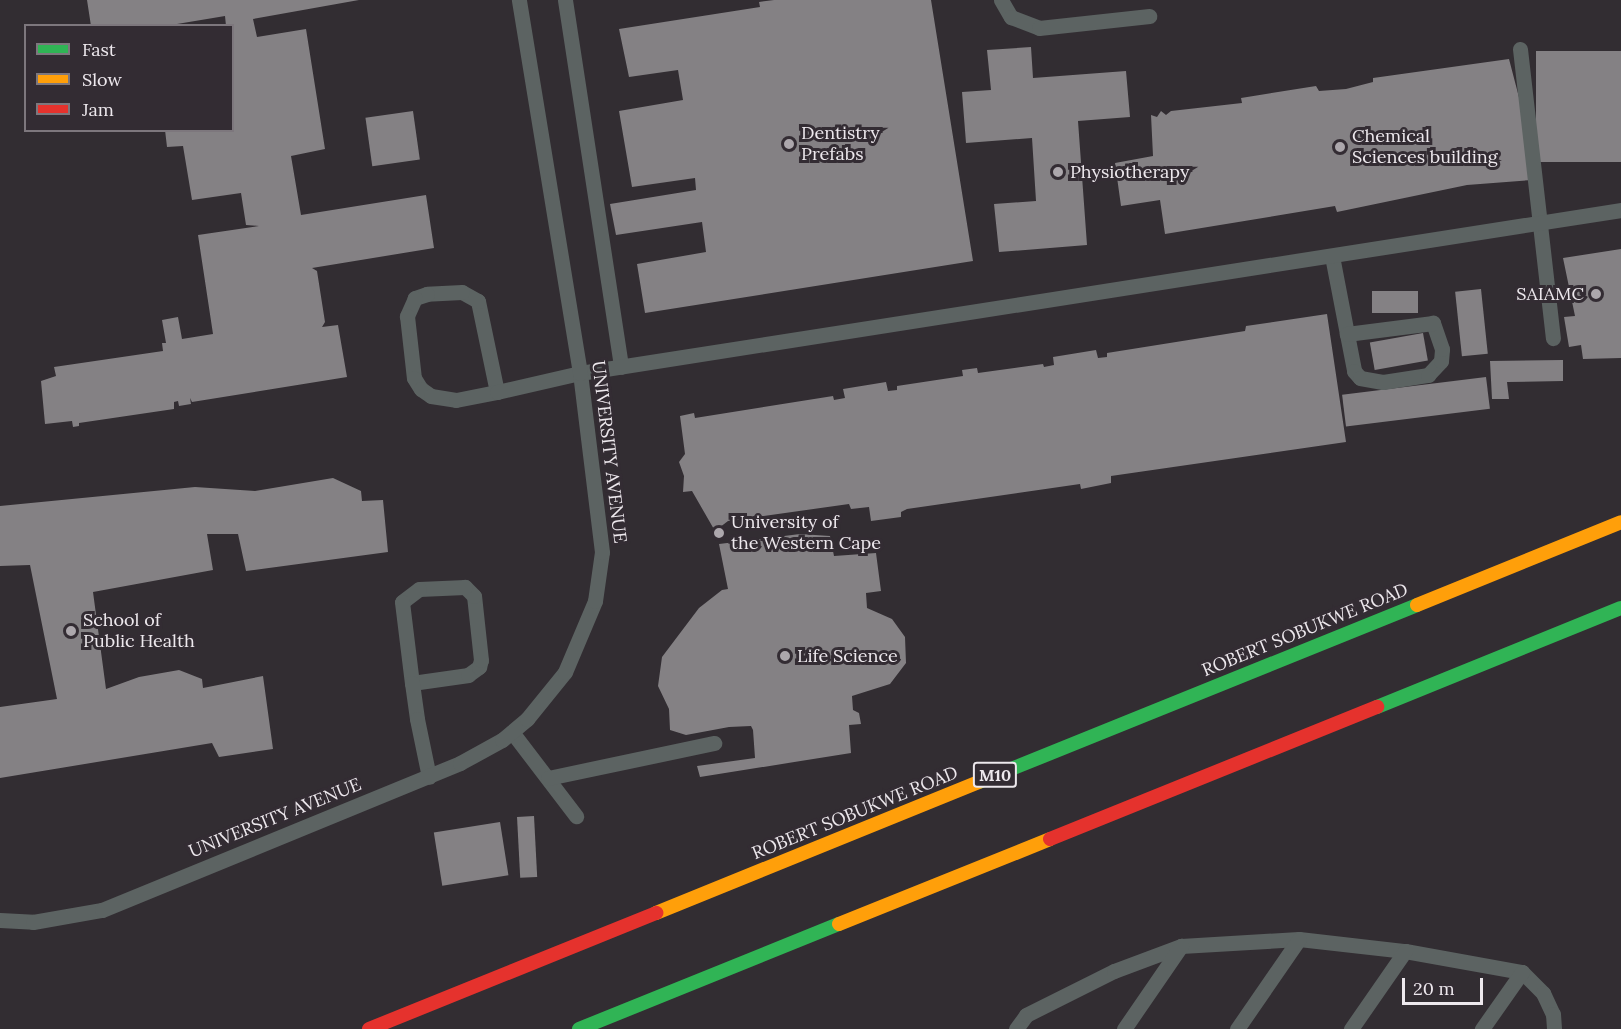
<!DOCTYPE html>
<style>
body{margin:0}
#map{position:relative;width:1621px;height:1029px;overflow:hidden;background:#322d32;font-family:Lora,serif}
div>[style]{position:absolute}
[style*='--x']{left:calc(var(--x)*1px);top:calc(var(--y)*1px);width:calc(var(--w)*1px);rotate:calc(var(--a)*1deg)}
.building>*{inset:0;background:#848184;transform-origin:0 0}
.lane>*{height:15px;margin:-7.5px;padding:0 7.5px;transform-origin:7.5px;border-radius:7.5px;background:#5c6362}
.fast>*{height:14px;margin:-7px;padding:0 7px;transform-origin:7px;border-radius:7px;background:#30b455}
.slow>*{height:14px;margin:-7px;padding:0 7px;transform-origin:7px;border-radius:7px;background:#ff9f0a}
.jam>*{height:14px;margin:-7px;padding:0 7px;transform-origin:7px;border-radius:7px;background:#e5322d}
.dots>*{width:16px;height:16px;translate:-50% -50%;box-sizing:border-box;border:3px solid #332c33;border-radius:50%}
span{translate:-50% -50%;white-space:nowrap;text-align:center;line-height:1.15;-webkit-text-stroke:6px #332c33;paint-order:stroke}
.shield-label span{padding:2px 4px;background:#332c33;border:2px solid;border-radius:4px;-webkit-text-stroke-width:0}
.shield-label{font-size:16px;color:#ede8ed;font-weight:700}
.poi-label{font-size:18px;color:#ede8ed}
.left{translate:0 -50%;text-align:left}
.right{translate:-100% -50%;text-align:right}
.street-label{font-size:18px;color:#ede8ed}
.legend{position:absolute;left:24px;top:24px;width:210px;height:108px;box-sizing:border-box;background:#332c33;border:2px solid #7d777d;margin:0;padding:8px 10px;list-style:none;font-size:18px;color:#ede8ed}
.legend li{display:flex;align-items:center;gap:12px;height:30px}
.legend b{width:30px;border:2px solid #7d777d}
.scale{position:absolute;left:1402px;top:978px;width:81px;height:27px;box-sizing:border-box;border:3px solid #ede8ed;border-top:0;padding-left:8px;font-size:18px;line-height:21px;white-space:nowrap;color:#ede8ed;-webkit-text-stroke:4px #332c33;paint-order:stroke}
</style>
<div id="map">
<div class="building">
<i style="clip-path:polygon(87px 0,359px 0,253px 19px,257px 37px,306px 29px,325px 149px,291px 156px,301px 215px,426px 195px,434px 248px,312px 268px,317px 271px,325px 322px,322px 327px,338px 325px,347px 377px,192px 402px,190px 398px,191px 404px,179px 406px,178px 401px,174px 402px,174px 409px,79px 423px,79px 426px,73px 427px,72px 421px,45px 424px,41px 381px,56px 376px,54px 367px,163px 351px,162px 343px,166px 343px,162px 320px,178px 317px,182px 339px,213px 334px,198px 235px,259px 226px,246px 225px,241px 193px,192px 200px,183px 146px,167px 147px,165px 130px,232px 130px,232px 26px,226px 26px,225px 16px,165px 26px,91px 26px)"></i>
<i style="clip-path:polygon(774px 0,931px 0,973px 261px,645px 313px,637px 264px,706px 252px,702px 222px,616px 235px,610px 204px,696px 190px,695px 178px,632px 187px,619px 111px,683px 100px,678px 70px,629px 77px,619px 29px,760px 7px,759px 2px)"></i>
<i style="clip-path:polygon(1031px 47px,1033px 78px,1126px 71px,1130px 117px,1078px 121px,1087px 245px,999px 252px,994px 204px,1036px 201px,1032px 138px,966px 143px,962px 92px,991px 90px,987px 50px)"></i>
<i style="left:1621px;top:51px;width:111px;height:85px;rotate:90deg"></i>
<i style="clip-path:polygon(1509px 59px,1521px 105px,1532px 180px,1467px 185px,1337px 212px,1335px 206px,1165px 234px,1160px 200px,1121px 206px,1115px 163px,1153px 156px,1151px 115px,1157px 117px,1161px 111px,1166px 115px,1171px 111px,1242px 103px,1241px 98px,1316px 86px,1319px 91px,1346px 89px,1373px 82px,1373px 78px)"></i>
<i style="left:413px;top:111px;width:49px;height:48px;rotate:82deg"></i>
<i style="clip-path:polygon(1621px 249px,1621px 358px,1583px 359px,1581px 345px,1569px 347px,1564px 317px,1575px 316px,1563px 258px)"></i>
<i style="left:1481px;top:289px;width:65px;height:26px;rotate:84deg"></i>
<i style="left:1418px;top:291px;width:22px;height:46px;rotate:90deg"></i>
<i style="clip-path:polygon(1327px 314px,1346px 442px,1111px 476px,1111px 483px,1081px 489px,1080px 484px,907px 509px,901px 512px,901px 517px,871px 521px,869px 507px,851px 509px,849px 504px,728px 521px,715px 531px,692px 491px,683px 492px,684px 476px,679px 462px,685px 454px,680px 416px,694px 413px,695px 418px,833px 396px,834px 400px,845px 398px,843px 389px,886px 382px,888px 391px,897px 390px,897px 386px,963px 376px,962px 370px,977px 368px,978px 373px,1043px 364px,1044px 367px,1054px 365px,1053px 357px,1096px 350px,1098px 358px,1107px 357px,1107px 353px,1245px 331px,1246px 326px)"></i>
<i style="left:1423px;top:333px;width:28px;height:54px;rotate:80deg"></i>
<i style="clip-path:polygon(1563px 360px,1563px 381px,1507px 382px,1509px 399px,1492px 399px,1490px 361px)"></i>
<i style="left:1486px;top:377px;width:32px;height:145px;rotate:83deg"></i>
<i style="clip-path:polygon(333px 478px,361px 491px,362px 501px,383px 500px,388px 552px,246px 571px,238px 534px,207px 534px,213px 570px,93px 592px,106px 689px,139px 677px,179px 670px,202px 679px,203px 688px,263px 676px,273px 749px,219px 757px,212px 743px,0 778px,0 707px,57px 699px,30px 565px,0 566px,0 506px,195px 487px,255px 491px)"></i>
<i style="clip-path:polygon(800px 534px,830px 536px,834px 556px,876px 553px,881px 591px,866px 593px,867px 608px,892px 619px,905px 637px,906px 663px,890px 684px,852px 696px,853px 710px,859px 713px,861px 724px,849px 725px,851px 753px,700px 777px,697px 766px,755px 758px,753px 730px,751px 726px,729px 727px,686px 735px,670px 730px,669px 709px,658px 686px,662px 657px,699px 608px,722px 590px,728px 589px,719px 544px)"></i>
<i style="left:534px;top:816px;width:61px;height:17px;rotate:87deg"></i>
<i style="left:500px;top:822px;width:54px;height:67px;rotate:81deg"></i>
</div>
<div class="lane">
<i style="--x:565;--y:0;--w:371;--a:81.3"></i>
<i style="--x:1001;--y:0;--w:20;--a:60"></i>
<i style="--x:1011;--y:17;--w:30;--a:21"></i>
<i style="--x:1039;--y:28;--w:111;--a:-6.2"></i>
<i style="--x:1520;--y:49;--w:291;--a:83.5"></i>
<i style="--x:1332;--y:256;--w:79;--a:79.1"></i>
<i style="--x:1347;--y:334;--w:38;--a:79"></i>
<i style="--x:1354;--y:371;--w:9;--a:49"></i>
<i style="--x:1360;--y:378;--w:23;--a:10"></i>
<i style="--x:1383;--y:382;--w:46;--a:-8.8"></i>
<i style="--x:1428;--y:375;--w:19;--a:-47"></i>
<i style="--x:1441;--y:361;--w:12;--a:-85"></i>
<i style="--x:1442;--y:349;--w:28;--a:-109"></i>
<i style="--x:1433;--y:323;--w:87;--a:172.7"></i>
<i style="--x:497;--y:392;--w:93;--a:-101.8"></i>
<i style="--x:478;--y:301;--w:18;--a:-151"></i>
<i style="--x:462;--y:292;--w:35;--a:177"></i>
<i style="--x:427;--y:294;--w:13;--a:162"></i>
<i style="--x:415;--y:298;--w:20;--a:114"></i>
<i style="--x:407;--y:316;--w:62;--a:83.6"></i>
<i style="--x:414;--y:378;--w:13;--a:58"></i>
<i style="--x:421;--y:389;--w:12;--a:35"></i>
<i style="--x:431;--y:396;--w:25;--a:9"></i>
<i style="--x:456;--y:400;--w:42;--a:-11"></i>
<i style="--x:497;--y:392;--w:85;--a:-12.9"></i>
<i style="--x:580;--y:373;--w:1054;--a:-8.9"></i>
<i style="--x:412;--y:683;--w:57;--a:-8.1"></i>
<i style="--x:468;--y:675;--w:14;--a:-36"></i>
<i style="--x:479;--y:667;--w:7;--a:-74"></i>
<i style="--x:481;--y:660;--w:64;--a:-96.2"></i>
<i style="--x:474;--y:596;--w:13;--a:-135"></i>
<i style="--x:465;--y:587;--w:46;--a:177.5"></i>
<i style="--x:419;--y:589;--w:21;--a:143"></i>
<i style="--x:402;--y:602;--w:82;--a:83"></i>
<i style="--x:412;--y:683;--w:36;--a:82"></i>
<i style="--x:417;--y:719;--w:59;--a:78.3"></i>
<i style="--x:512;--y:732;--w:106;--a:52.7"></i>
<i style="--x:548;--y:778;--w:170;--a:-11.9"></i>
<i style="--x:0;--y:920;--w:33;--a:3"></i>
<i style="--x:33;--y:922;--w:70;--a:-9.9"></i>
<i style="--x:102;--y:910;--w:387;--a:-22.3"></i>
<i style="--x:460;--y:763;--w:48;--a:-28.7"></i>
<i style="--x:502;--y:740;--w:33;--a:-40"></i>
<i style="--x:527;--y:719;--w:60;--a:-51"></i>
<i style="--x:565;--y:672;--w:77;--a:-67.1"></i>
<i style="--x:595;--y:601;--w:49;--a:-81.9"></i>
<i style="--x:602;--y:552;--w:180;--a:-97"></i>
<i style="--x:580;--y:373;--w:378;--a:-99.3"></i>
<i style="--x:1522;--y:972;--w:30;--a:45"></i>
<i style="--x:1543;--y:993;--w:23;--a:65"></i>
<i style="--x:1553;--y:1014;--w:15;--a:86"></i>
<i style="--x:1016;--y:1029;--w:17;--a:-54"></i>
<i style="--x:1026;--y:1015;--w:98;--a:-26.6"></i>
<i style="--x:1114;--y:971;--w:72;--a:-20.5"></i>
<i style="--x:1181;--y:946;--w:118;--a:-3.4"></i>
<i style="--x:1299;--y:939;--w:107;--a:6.5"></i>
<i style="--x:1405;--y:951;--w:119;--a:10.2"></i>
<i style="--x:1522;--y:972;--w:70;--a:125.1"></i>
<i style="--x:1124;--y:1029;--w:101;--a:-55.5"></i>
<i style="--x:1237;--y:1029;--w:109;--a:-55.4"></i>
<i style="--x:1351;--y:1029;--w:95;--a:-55.3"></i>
</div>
<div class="fast">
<i style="--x:1377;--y:707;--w:263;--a:-22.1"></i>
<i style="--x:979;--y:782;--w:472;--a:-22"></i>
<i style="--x:579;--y:1029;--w:280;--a:-22"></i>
</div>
<div class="slow">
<i style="--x:1417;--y:605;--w:220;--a:-22.1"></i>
<i style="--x:656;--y:913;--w:349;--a:-22.1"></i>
<i style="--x:839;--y:924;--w:227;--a:-21.9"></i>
</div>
<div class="jam">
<i style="--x:1050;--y:839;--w:353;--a:-22"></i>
<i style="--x:369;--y:1029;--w:310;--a:-22"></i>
</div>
<div class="dots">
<i style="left:789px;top:144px;background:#aca7ac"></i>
<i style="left:1340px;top:147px;background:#aca7ac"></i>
<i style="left:1058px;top:172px;background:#aca7ac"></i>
<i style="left:1596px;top:294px;background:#aca7ac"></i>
<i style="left:719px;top:533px;background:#aca7ac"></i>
<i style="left:71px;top:631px;background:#aca7ac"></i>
<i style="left:785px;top:656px;background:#aca7ac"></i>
</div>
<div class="shield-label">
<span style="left:995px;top:775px">M10</span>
</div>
<div class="poi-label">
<span class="left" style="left:801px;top:144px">Dentistry<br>Prefabs</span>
<span class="left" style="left:1352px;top:147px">Chemical<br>Sciences building</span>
<span class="left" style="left:1070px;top:172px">Physiotherapy</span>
<span class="right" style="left:1584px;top:294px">SAIAMC</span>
<span class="left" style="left:731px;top:533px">University of<br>the Western Cape</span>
<span class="left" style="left:83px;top:631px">School of<br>Public Health</span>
<span class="left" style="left:797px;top:656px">Life Science</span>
</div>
<div class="street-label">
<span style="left:609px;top:452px;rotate:83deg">UNIVERSITY AVENUE</span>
<span style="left:1305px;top:630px;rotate:-22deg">ROBERT SOBUKWE ROAD</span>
<span style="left:855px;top:813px;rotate:-22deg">ROBERT SOBUKWE ROAD</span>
<span style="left:275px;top:818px;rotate:-22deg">UNIVERSITY AVENUE</span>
</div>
<ul class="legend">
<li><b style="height:8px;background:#30b455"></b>Fast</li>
<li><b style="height:8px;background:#ff9f0a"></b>Slow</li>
<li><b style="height:8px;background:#e5322d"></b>Jam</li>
</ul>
<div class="scale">20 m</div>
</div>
